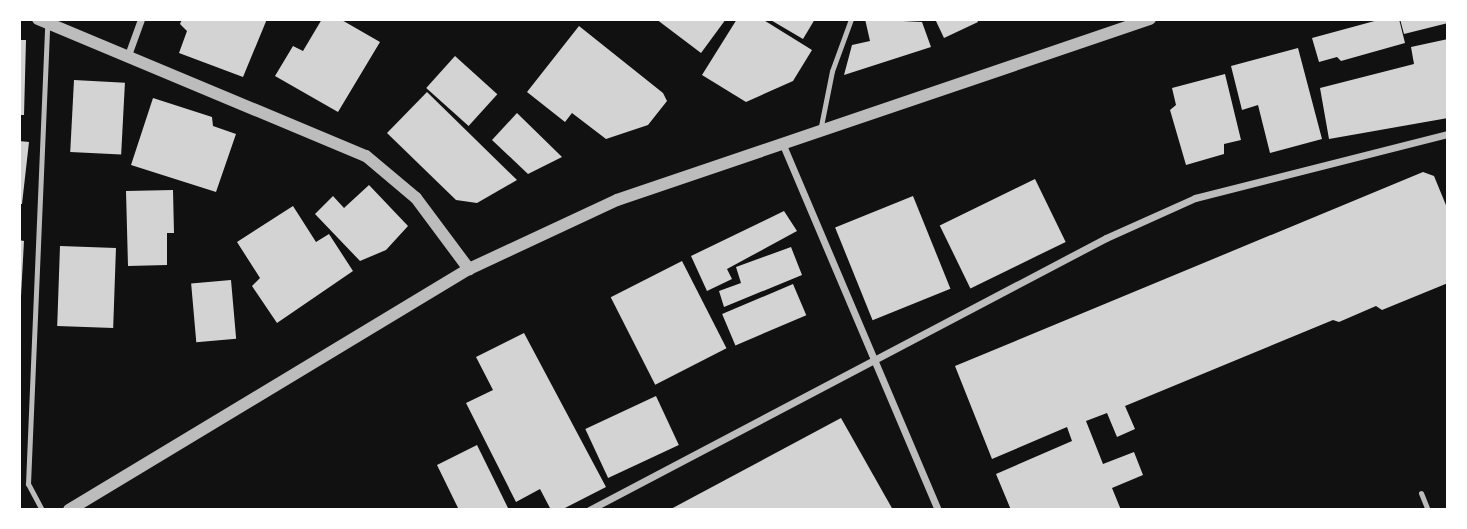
<!DOCTYPE html>
<style>
body{margin:0}
#map{position:relative;width:1467px;height:529px;overflow:hidden;background:#111;font-family:"DM Sans",sans-serif}
div>[style]{position:absolute}
[style*='--x']{left:calc(var(--x)*1px);top:calc(var(--y)*1px);width:calc(var(--w)*1px);rotate:calc(var(--a)*1deg)}
.building>*{inset:0;background:#d3d3d3;transform-origin:0 0}
.service>*{height:5px;margin:-2.5px;padding:0 2.5px;transform-origin:2.5px;border-radius:2.5px;background:#bcbcbc}
.minor>*{height:7px;margin:-3.5px;padding:0 3.5px;transform-origin:3.5px;border-radius:3.5px;background:#bcbcbc}
.tertiary>*{height:12px;margin:-6px;padding:0 6px;transform-origin:6px;border-radius:6px;background:#bcbcbc}
span{translate:-50% -50%;white-space:nowrap;text-align:center;line-height:1.15;-webkit-text-stroke:6px #fff;paint-order:stroke}
.frame{position:absolute;inset:0;border:21px solid #fff;pointer-events:none}
</style>
<div id="map">
<div class="building">
<i style="clip-path:polygon(182px 19px,267px 19px,243px 77px,179px 53px,187px 31px,180px 24px)"></i>
<i style="clip-path:polygon(322px 19px,340px 19px,380px 42px,338px 112px,275px 76px,293px 46px,303px 51px)"></i>
<i style="clip-path:polygon(656px 19px,726px 19px,701px 53px)"></i>
<i style="clip-path:polygon(737px 19px,762px 19px,812px 50px,793px 81px,746px 102px,702px 75px)"></i>
<i style="clip-path:polygon(769px 19px,815px 19px,803px 39px)"></i>
<i style="clip-path:polygon(865px 19px,922px 22px,931px 47px,844px 75px,852px 45px,870px 41px)"></i>
<i style="clip-path:polygon(935px 19px,977px 19px,978px 22px,944px 38px)"></i>
<i style="clip-path:polygon(1382px 19px,1399px 19px,1405px 43px,1341px 61px,1337px 57px,1319px 62px,1312px 38px)"></i>
<i style="clip-path:polygon(1400px 19px,1448px 19px,1448px 23px,1404px 34px)"></i>
<i style="clip-path:polygon(579px 26px,663px 93px,667px 101px,648px 125px,606px 139px,572px 113px,565px 122px,527px 92px)"></i>
<i style="clip-path:polygon(1448px 39px,1448px 118px,1329px 139px,1320px 88px,1414px 64px,1411px 47px)"></i>
<i style="clip-path:polygon(19px 40px,26px 40px,24px 115px,19px 115px)"></i>
<i style="clip-path:polygon(1298px 48px,1322px 139px,1270px 153px,1258px 105px,1242px 110px,1231px 66px)"></i>
<i style="left:455px;top:56px;width:57px;height:43px;rotate:42deg"></i>
<i style="clip-path:polygon(1225px 74px,1241px 140px,1224px 144px,1224px 154px,1186px 165px,1170px 110px,1176px 105px,1172px 88px)"></i>
<i style="left:74px;top:80px;width:51px;height:72px;rotate:3deg"></i>
<i style="clip-path:polygon(427px 92px,517px 180px,477px 203px,456px 200px,387px 133px)"></i>
<i style="clip-path:polygon(153px 98px,212px 117px,213px 126px,236px 134px,216px 192px,131px 165px)"></i>
<i style="clip-path:polygon(517px 113px,562px 157px,528px 174px,492px 140px)"></i>
<i style="clip-path:polygon(19px 141px,29px 142px,22px 204px,19px 204px)"></i>
<i style="clip-path:polygon(1423px 172px,1434px 176px,1448px 210px,1448px 283px,1382px 310px,1376px 306px,1339px 322px,1333px 320px,1125px 406px,1135px 429px,1117px 437px,1107px 413px,1086px 421px,1103px 464px,1134px 452px,1143px 475px,1112px 488px,1121px 510px,1011px 510px,996px 474px,1072px 441px,1067px 427px,992px 459px,955px 366px)"></i>
<i style="left:1035px;top:179px;width:70px;height:106px;rotate:64deg"></i>
<i style="clip-path:polygon(369px 185px,408px 226px,386px 250px,360px 261px,315px 214px,333px 196px,344px 208px)"></i>
<i style="clip-path:polygon(173px 190px,174px 233px,167px 233px,167px 265px,128px 266px,126px 191px)"></i>
<i style="left:913px;top:196px;width:100px;height:84px;rotate:68deg"></i>
<i style="clip-path:polygon(293px 206px,316px 242px,329px 234px,353px 271px,277px 323px,252px 286px,260px 278px,237px 242px)"></i>
<i style="clip-path:polygon(784px 211px,797px 231px,727px 269px,732px 279px,707px 291px,691px 256px)"></i>
<i style="clip-path:polygon(19px 240px,24px 241px,21px 296px,19px 296px)"></i>
<i style="left:60px;top:246px;width:56px;height:80px;rotate:2deg"></i>
<i style="clip-path:polygon(791px 247px,802px 275px,724px 307px,719px 291px,741px 283px,736px 267px)"></i>
<i style="left:682px;top:261px;width:98px;height:80px;rotate:63deg"></i>
<i style="left:231px;top:280px;width:59px;height:40px;rotate:85deg"></i>
<i style="left:793px;top:284px;width:34px;height:77px;rotate:67deg"></i>
<i style="clip-path:polygon(524px 333px,606px 487px,561px 510px,551px 510px,540px 489px,516px 502px,466px 403px,493px 390px,476px 357px)"></i>
<i style="left:656px;top:396px;width:54px;height:78px;rotate:65deg"></i>
<i style="clip-path:polygon(841px 418px,893px 510px,669px 510px)"></i>
<i style="clip-path:polygon(477px 445px,509px 510px,459px 510px,437px 465px)"></i>
</div>
<div class="service">
<i style="--x:820;--y:131;--w:61;--a:-78.7"></i>
<i style="--x:832;--y:71;--w:55;--a:-69.9"></i>
<i style="--x:1421;--y:493;--w:18;--a:68"></i>
<i style="--x:42;--y:510;--w:30;--a:-118"></i>
<i style="--x:28;--y:484;--w:461;--a:-87.6"></i>
</div>
<div class="minor">
<i style="--x:128;--y:55;--w:38;--a:-70"></i>
<i style="--x:783;--y:145;--w:397;--a:67"></i>
<i style="--x:589;--y:510;--w:584;--a:-27.75"></i>
<i style="--x:1106;--y:238;--w:98;--a:-24.2"></i>
<i style="--x:1195;--y:198;--w:261;--a:-14.2"></i>
</div>
<div class="tertiary">
<i style="--x:38;--y:19;--w:355;--a:22.7"></i>
<i style="--x:366;--y:156;--w:65;--a:40"></i>
<i style="--x:416;--y:198;--w:89;--a:53.3"></i>
<i style="--x:69;--y:510;--w:467;--a:-31.1"></i>
<i style="--x:469;--y:269;--w:163;--a:-25"></i>
<i style="--x:617;--y:200;--w:563;--a:-18.76"></i>
</div>
<div class="frame"></div>
</div>
